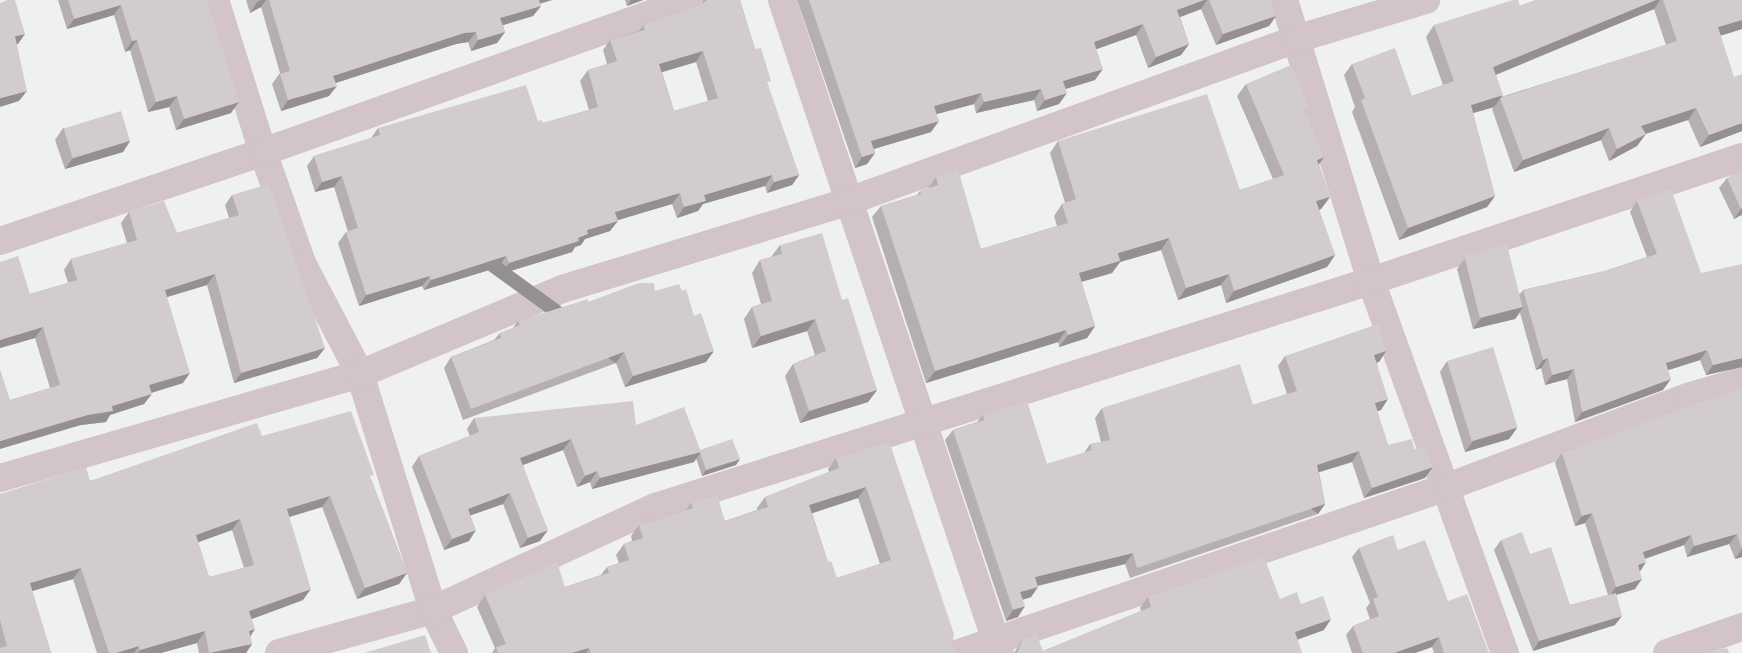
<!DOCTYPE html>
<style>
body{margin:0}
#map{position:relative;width:1742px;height:653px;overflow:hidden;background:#eff1f0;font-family:"PT Sans",sans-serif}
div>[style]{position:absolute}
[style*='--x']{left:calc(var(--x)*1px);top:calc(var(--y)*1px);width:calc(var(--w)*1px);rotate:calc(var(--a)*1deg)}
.minor>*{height:28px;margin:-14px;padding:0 14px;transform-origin:14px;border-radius:14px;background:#d3c4c8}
.wall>*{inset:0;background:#b5afb0}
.shaded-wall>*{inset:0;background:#948f90;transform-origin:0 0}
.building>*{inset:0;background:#d3cccd;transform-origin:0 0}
span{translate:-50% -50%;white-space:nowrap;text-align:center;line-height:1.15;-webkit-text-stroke:4.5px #fff;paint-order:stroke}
</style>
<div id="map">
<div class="minor">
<i style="--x:215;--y:0;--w:159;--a:72.5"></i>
<i style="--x:263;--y:152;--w:118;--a:70.6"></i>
<i style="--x:302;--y:263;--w:125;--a:62.4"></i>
<i style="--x:360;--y:374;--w:247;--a:72.8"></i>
<i style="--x:433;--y:610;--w:48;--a:64"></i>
<i style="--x:782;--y:0;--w:688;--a:71.54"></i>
<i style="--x:1284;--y:0;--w:294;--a:72.8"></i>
<i style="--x:1371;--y:281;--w:395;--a:70.2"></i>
<i style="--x:0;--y:241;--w:278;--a:-18.7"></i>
<i style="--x:263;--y:152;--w:452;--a:-19.6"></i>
<i style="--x:0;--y:478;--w:375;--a:-16.1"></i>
<i style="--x:360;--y:374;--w:219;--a:-22.8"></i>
<i style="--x:562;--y:289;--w:300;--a:-17"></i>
<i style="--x:849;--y:201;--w:475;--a:-19.9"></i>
<i style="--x:1296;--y:39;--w:136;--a:-16.7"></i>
<i style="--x:279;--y:653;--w:160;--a:-15.6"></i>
<i style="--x:433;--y:610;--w:245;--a:-24.9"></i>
<i style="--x:655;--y:507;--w:751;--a:-17.52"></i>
<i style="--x:1371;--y:281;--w:391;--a:-18.5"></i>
<i style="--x:959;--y:653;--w:515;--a:-18.79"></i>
<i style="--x:1447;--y:487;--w:260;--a:-20.5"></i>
<i style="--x:1691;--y:396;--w:53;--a:-16.4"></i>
<i style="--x:1667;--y:653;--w:79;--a:-19.1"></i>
</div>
<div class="wall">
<i style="clip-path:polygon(58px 0,207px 0,231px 113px,176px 130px,169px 107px,148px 112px,130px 50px,125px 52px,114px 15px,67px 29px)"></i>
<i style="clip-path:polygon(246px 0,552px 0,540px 4px,541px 6px,533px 16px,503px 25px,505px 32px,497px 43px,471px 51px,468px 42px,456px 44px,336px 83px,329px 96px,281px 111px,272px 84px,280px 73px,261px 7px,250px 13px)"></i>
<i style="clip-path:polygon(625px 0,643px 0,627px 6px)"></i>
<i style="clip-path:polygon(evenodd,703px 0,740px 0,755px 49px,799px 175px,792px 185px,767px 193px,765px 186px,703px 204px,698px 211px,677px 218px,672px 204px,618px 220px,610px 231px,585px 239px,581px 245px,575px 247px,572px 252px,501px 274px,499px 267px,424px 290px,422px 286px,359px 306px,338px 243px,346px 232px,348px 232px,334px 187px,315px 192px,307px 166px,314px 156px,371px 138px,378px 128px,538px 121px,543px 123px,589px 110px,580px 81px,588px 70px,607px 64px,603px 50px,610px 40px,639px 31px,643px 25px,702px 4px,703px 0,696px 62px,708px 101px,674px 111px,662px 72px,696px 62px)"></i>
<i style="clip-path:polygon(797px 0,1271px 0,1276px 16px,1269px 26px,1216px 45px,1201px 9px,1180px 17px,1189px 44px,1181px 55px,1148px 68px,1136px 35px,1096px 49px,1095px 80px,1066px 89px,1059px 104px,1037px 111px,1034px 100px,976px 113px,974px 104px,936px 114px,931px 132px,874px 149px,875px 153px,867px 164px,855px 168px)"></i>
<i style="clip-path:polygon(evenodd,1536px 0,1742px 0,1742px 29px,1720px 36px,1742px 131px,1700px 147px,1688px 120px,1645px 134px,1637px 146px,1609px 161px,1601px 140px,1514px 172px,1492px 109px,1494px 107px,1473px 113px,1495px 196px,1487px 207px,1399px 240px,1352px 112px,1355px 107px,1344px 75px,1352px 64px,1412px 96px,1443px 85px,1426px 37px,1434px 25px,1520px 6px,1536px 0,1654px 9px,1666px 45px,1501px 97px,1496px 75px,1654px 9px)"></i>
<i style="clip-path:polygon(1246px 84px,1305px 111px,1319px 165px,1330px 197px,1321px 209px,1319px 210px,1335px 255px,1327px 267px,1226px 303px,1221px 285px,1178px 300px,1161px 250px,1120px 262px,1112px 273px,1081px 282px,1095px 326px,1087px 338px,1059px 347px,1058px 342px,926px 383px,872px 217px,881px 206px,917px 195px,920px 191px,928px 188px,936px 177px,981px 249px,1057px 226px,1054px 216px,1062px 204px,1065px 203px,1050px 153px,1058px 141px,1240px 190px,1273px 179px,1237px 96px)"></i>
<i style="clip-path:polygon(63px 128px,130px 141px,123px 152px,65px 169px,55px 140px)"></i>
<i style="clip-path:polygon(1742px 171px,1742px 217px,1741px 215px,1734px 219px,1719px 188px,1727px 178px)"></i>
<i style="clip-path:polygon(232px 195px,325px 348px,317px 358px,234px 383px,207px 285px,167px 297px,183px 383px,151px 393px,144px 404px,110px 415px,106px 422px,81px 425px,10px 400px,50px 388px,35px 338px,0 348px,0 262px,30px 294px,68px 283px,64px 270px,71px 259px,127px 243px,121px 223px,129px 212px,177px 233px,229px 218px,225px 205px)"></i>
<i style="clip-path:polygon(1637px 201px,1701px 273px,1742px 367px,1706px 375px,1700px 360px,1668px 370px,1663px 390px,1575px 422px,1567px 379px,1545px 385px,1541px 368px,1536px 370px,1520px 313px,1515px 319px,1473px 329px,1457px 269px,1465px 258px,1520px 294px,1523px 290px,1605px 271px,1647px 257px,1630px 212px)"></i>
<i style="clip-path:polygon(780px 245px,842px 300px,877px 390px,868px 402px,800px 423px,785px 376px,793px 364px,815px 355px,807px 331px,752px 348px,744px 319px,752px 307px,761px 304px,752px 273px,760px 260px,771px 257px)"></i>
<i style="clip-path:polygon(655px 291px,706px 362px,625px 387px,616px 363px,463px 420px,444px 368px,451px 357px,494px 340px,500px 333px,513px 328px,518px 321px,588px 302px)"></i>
<i style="clip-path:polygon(1386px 351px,1379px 362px,1377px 362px,1381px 410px,1377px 411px,1388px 445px,1414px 449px,1425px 478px,1364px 498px,1352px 462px,1319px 472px,1325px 504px,1318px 514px,1130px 578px,1125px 564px,1038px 586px,1038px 587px,1031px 597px,1022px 600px,1018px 617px,1006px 621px,945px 440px,953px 430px,977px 422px,983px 415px,1047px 464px,1084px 453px,1090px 444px,1101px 442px,1095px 418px,1102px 408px,1253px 405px,1287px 394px,1278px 366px,1285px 356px)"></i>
<i style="clip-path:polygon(1447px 361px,1517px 428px,1509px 439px,1465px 452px,1440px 372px)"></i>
<i style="clip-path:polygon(1742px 389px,1742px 557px,1735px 559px,1729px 544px,1687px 557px,1684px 545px,1645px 559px,1640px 571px,1635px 589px,1616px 595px,1615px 625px,1533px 651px,1494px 550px,1501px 540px,1530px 554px,1570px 605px,1608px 595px,1585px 523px,1575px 526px,1555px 463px,1562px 453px)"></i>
<i style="clip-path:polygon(474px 418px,636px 425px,736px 465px,702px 476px,696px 458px,694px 462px,592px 489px,590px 482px,577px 487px,563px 450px,523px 465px,540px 541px,520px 548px,503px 504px,471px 515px,469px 541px,444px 550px,412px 467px,419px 456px,470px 436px,467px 429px)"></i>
<i style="clip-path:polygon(evenodd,262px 436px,371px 479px,407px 573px,399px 584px,357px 599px,322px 507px,289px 517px,303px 600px,251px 619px,250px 636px,252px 644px,246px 653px,199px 653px,197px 643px,161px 653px,97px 653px,73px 579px,32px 591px,51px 653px,0 653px,0 494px,90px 481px,262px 436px,232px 530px,244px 568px,209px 577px,198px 542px,232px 530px)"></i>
<i style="clip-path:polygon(evenodd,889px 441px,952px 646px,959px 653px,492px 653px,495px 648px,477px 607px,485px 595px,565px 587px,601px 575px,607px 567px,619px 563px,616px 555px,624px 544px,632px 541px,631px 536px,639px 525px,686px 510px,691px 503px,725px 521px,757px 510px,757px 508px,765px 497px,829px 472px,828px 469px,836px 458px,889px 441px,858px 498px,880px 564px,837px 578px,828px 562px,812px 513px,858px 498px)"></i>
<i style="clip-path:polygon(1359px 548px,1398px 550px,1448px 601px,1489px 653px,1434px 653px,1432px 647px,1415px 653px,1352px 653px,1346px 635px,1353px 626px,1370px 619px,1366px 608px,1370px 603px,1352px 557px)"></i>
<i style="clip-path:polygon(1148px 597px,1280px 599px,1301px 604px,1324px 630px,1297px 640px,1302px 653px,1014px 653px,1023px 639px,1043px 651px,1141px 611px,1140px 608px)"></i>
</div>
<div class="shaded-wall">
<i style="clip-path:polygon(261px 0,266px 0,261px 7px,250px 13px,257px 2px)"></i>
<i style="clip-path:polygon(535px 0,552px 0,530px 6px)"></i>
<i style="clip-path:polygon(631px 0,643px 0,627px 6px)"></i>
<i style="clip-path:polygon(1204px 0,1207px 0,1201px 9px,1170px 21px,1177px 10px)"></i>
<i style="clip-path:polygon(1656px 0,1660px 0,1654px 9px,1485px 79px,1493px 67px)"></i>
<i style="clip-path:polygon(121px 5px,114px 15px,67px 29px,74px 19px)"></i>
<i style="clip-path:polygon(541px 6px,533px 16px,493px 28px,500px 18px)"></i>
<i style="clip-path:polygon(1276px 16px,1269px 26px,1216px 45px,1223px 34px)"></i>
<i style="clip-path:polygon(1742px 20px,1742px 29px,1709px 39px,1718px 27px)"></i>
<i style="clip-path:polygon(1143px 24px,1136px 35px,1086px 53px,1094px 42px)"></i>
<i style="clip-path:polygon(476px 32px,468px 42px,456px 44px,326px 86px,333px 76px,464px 33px)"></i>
<i style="clip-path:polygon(505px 32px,497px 43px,471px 51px,478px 40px)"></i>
<i style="clip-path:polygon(25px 34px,18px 44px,8px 47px,15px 36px)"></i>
<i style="clip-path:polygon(137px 40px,130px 50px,125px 52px,132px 41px)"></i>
<i style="clip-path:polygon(1189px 44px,1181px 55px,1148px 68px,1156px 57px)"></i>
<i style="clip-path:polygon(703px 51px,696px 62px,652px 75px,659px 64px)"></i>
<i style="clip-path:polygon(1103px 69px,1095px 80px,1055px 92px,1063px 81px)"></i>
<i style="clip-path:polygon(337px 86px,329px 96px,281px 111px,288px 100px)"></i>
<i style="clip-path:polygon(1041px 89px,1034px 100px,976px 113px,984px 102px)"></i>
<i style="clip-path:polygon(27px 91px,19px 101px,0 107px,0 98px)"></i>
<i style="clip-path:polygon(981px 93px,974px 104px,926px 117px,934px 106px)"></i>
<i style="clip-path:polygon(1067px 93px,1059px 104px,1037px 111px,1045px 100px)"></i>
<i style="clip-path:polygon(1503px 95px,1494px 107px,1463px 116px,1471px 105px)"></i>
<i style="clip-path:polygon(177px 96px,169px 107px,148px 112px,156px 102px)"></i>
<i style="clip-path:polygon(239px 102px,231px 113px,176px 130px,184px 119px)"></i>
<i style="clip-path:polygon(1696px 108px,1688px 120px,1633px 138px,1641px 126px)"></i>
<i style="clip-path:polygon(939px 121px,931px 132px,863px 152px,871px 141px)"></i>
<i style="clip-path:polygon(1742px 123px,1742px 131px,1700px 147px,1709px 135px)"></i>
<i style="clip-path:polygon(1609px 128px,1601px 140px,1514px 172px,1523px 160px)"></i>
<i style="clip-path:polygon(1646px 134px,1637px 146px,1609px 161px,1617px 149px)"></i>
<i style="clip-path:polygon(130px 141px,123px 152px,65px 169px,73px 158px)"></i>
<i style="clip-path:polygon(875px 153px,867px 164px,855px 168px,862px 157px)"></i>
<i style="clip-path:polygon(1324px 157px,1316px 169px,1317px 160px)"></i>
<i style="clip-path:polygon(772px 175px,765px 186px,703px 204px,698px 211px,677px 218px,684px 207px,704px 195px)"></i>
<i style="clip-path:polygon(799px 175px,792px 185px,767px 193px,774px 182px)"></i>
<i style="clip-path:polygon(342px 176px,334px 187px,315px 192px,322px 182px)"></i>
<i style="clip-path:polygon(680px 193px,672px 204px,608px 223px,615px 212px)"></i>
<i style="clip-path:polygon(1495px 196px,1487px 207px,1399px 240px,1408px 228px)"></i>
<i style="clip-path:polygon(1330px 197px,1321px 209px,1308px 213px,1316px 201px)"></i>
<i style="clip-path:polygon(1742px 208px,1742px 214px,1741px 215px,1734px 219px)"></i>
<i style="clip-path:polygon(618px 221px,610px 231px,585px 239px,581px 245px,575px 247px,572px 252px,501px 274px,509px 263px,578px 238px,587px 230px)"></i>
<i style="clip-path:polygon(1169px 238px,1161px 250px,1120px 262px,1112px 273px,1070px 285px,1079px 273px,1118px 253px)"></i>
<i style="clip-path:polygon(1335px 255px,1327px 267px,1226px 303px,1234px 291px)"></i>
<i style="clip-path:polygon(506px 256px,499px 267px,424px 290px,431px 280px)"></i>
<i style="clip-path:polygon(215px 274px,207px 285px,157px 300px,165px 290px)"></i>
<i style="clip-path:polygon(1229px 274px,1221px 285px,1178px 300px,1186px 288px)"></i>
<i style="clip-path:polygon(430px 276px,422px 286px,359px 306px,366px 295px)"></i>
<i style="clip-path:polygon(1523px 307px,1515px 319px,1473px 329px,1481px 318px)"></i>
<i style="clip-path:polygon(815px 319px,807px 331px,752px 348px,761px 336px)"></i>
<i style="clip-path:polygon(1095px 326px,1087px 338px,1059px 347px,1068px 335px)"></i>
<i style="clip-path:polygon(43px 327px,35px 338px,0 348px,0 340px)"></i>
<i style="clip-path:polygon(1066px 330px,1058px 342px,926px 383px,935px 371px)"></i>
<i style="clip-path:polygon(325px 348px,317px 358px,234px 383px,241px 373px)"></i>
<i style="clip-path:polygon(1707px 350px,1700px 360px,1659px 373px,1666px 363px)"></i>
<i style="clip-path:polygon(714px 351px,706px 362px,625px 387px,633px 376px)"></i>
<i style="clip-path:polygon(1386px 351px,1379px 362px,1367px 365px,1374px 355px)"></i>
<i style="left:624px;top:352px;width:14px;height:163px;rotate:126deg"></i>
<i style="clip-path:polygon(1548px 358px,1541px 368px,1536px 370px,1543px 360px)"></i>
<i style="clip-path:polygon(1742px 358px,1742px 367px,1706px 375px,1713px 365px)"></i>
<i style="clip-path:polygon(1574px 369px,1567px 379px,1545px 385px,1552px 375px)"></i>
<i style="clip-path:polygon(190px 373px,183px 383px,141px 396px,149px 385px)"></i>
<i style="clip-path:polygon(1671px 379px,1663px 390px,1575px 422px,1582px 412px)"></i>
<i style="clip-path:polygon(877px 390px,868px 402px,800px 423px,809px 411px)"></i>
<i style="clip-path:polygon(152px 394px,144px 404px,110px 415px,106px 422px,81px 425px,0 449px,0 441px)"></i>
<i style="clip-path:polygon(1388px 399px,1381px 410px,1367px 414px,1375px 403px)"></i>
<i style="clip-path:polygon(1517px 428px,1509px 439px,1465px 452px,1473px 441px)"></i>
<i style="clip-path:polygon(571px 439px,563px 450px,512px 469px,520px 458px)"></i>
<i style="clip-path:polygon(1359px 451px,1352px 462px,1310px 475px,1317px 465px)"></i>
<i style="clip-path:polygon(701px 452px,694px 462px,592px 489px,600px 478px)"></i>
<i style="clip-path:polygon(740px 459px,736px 465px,702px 476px,706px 470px)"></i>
<i style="clip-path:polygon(1433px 467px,1425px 478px,1364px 498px,1372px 488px)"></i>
<i style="clip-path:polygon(597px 471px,590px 482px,577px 487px,585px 476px)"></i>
<i style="clip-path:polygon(866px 487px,858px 498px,801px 517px,809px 505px)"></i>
<i style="clip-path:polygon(510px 493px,503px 504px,460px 519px,468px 509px)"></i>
<i style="clip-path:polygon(330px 496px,322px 507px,279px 520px,287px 509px)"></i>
<i style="left:1325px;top:504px;width:12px;height:199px;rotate:125deg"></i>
<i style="clip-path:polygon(1592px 513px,1585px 523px,1575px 526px,1582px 516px)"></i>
<i style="clip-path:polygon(240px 519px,232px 530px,188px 546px,196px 535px)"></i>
<i style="clip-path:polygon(476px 530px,469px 541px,444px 550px,452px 539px)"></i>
<i style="clip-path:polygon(548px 530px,540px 541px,520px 548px,528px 538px)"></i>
<i style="clip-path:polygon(1737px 534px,1729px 544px,1687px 557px,1694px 546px)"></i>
<i style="clip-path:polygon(1691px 535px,1684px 545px,1635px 562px,1643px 552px)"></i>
<i style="clip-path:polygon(1742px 549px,1742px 557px,1735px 559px)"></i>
<i style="clip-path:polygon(1133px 553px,1125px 564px,1028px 588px,1035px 577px)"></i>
<i style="clip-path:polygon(1646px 562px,1639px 573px,1638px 565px)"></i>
<i style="clip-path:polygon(81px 568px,73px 579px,22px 594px,30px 583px)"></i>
<i style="clip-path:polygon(407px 573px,399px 584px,357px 599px,365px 588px)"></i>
<i style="clip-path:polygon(1642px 579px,1635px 589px,1609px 597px,1616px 587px)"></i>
<i style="clip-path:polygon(1038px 587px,1031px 597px,1012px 603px,1020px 592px)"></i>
<i style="clip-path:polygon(311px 589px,303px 600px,241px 623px,249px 611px)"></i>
<i style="clip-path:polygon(1025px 606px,1018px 617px,1006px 621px,1013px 610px)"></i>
<i style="clip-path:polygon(1622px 616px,1615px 625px,1533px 651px,1539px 641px)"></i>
<i style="clip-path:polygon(1331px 619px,1324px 630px,1287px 643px,1295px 632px)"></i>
<i style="clip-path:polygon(255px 629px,248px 640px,249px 631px)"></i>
<i style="clip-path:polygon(205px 631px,197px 643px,161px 653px,138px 653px,140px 650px)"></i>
<i style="clip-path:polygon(1439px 637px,1432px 647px,1415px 653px,1394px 653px)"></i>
<i style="clip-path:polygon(252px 644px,246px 653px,209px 653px)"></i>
<i style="clip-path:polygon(139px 646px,134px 653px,116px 653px)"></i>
<i style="clip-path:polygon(589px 648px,586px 653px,571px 653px)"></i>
</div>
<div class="building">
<i style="clip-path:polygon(8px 0,15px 0,25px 34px,15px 36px,27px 91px,0 98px,0 3px)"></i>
<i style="clip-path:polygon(68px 0,207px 0,239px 102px,184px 119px,177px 96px,156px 102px,137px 40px,132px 41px,121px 5px,74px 19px)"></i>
<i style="clip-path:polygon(269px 0,539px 0,541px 6px,500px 18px,505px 32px,478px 40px,476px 32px,464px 33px,333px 76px,337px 86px,288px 100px,280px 74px,290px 71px)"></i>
<i style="clip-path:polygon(evenodd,707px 0,740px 0,755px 49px,761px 48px,771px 81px,767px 82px,799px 175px,774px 182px,772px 175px,704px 195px,706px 201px,684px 207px,680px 193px,615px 212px,618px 221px,587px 230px,588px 234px,578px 238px,579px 241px,509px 263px,506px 256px,431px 280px,430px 276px,366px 295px,346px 232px,358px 228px,342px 176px,322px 182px,314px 156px,380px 135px,378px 128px,526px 85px,538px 121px,542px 120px,543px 123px,598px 107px,588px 70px,617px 61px,610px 40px,645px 30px,643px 25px,702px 4px,707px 0,703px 51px,718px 98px,674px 111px,659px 64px,703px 51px)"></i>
<i style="clip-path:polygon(809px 0,1204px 0,1177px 10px,1189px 44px,1156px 57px,1143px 24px,1094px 42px,1103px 69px,1063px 81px,1067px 93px,1045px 100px,1041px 89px,984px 102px,981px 93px,934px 106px,939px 121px,871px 141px,875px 153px,862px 157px)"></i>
<i style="clip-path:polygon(1209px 0,1271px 0,1276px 16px,1223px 34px)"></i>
<i style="clip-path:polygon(1513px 0,1518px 0,1520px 6px,1536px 0,1656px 0,1493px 67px,1503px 95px,1471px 105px,1495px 196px,1408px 228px,1361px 100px,1365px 98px,1352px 64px,1395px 48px,1412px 96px,1454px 81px,1434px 25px)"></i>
<i style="clip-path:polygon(1663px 0,1742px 0,1742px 20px,1718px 27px,1734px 77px,1742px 74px,1742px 123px,1709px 135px,1696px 108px,1641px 126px,1646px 134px,1617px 149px,1609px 128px,1523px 160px,1500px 98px,1677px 41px)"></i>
<i style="clip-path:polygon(1291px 65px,1309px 106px,1304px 109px,1324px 157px,1317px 160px,1330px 197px,1316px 201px,1335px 255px,1234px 291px,1229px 274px,1186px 288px,1169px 238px,1118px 253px,1120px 261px,1079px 273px,1095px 326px,1068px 335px,1066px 330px,935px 371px,881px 206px,921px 194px,920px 191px,938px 185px,936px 177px,958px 169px,981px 249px,1068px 223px,1062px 204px,1076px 199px,1058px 141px,1207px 94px,1240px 190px,1284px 175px,1246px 84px)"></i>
<i style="left:121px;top:111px;width:31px;height:60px;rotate:73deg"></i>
<i style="clip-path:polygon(1742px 171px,1742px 208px,1741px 209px,1727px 178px)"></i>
<i style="clip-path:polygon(269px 184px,325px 348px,241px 373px,215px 274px,165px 290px,190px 373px,149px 385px,152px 394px,112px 406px,113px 411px,88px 415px,0 441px,0 369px,10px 400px,60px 385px,43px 327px,0 340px,0 262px,18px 256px,30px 294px,77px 280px,71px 259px,137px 240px,129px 212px,164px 201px,177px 233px,239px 215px,232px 195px)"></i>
<i style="clip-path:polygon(1671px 189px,1701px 273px,1742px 264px,1742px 358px,1713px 365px,1707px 350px,1666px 363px,1671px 379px,1582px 412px,1574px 369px,1552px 375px,1548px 358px,1543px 360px,1523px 290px,1605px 271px,1657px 254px,1637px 201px)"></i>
<i style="clip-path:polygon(822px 233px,842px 300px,848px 298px,877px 390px,809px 411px,793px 364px,826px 351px,815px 319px,761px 336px,752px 307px,772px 301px,760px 260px,782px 254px,780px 245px)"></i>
<i style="left:1507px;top:245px;width:64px;height:44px;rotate:76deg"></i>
<i style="clip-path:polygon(639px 283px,654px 283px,655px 291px,679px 284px,682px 291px,686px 289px,694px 316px,701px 313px,714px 351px,633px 376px,624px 352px,471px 409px,451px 357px,501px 338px,500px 333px,520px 325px,518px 321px,588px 299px,588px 302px)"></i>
<i style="clip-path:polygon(1378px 324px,1386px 351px,1374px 355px,1388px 399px,1375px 403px,1388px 445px,1412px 439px,1414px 449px,1425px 447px,1433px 467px,1372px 488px,1359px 451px,1317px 465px,1325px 504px,1137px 568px,1133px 553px,1035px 577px,1038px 587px,1020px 592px,1025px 606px,1013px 610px,953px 430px,984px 420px,983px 415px,1027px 401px,1047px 464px,1092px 450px,1090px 444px,1110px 440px,1102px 408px,1240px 364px,1253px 405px,1297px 391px,1285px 356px)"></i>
<i style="left:1493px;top:347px;width:84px;height:48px;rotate:73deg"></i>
<i style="clip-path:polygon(1742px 389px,1742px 549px,1737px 534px,1694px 546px,1691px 535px,1643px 552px,1646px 562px,1638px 565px,1642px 579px,1616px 587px,1592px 513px,1582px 516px,1562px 453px,1703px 401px)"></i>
<i style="clip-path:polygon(633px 401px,636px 425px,684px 407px,701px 452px,600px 478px,597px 471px,585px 476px,571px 439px,520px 458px,548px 530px,528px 538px,510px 493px,468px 509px,476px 530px,452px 539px,419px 456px,479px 432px,474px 418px)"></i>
<i style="clip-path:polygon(evenodd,351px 411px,374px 475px,370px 476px,407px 573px,365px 588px,330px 496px,287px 509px,311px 589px,249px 611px,255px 629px,249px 631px,252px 644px,209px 653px,205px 631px,140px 650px,139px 646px,116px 653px,109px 653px,81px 568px,30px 583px,51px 653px,0 653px,0 648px,7px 646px,0 620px,0 494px,86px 467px,90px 481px,257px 423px,262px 436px,351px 411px,240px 519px,254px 565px,209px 577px,196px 535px,240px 519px)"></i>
<i style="clip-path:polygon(732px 439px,740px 459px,706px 470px,700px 453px,701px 452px,700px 450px)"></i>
<i style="clip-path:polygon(evenodd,889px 441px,954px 634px,952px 646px,959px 653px,591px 653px,589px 648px,571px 653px,498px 653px,496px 647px,506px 644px,485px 595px,557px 562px,565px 587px,609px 573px,607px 567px,629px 560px,624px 544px,643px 538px,639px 525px,693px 508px,691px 503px,717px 495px,725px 521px,768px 507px,765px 497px,839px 468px,836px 458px,889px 441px,866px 487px,891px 560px,837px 578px,831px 561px,828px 562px,809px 505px,866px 487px)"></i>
<i style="clip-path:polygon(1522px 532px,1530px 554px,1551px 547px,1570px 605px,1616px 593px,1622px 616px,1539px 641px,1501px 540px)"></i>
<i style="clip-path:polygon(1393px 535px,1398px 550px,1425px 540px,1448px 601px,1467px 594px,1489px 653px,1444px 653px,1439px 637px,1394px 653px,1363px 653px,1353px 626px,1379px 616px,1373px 599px,1378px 597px,1359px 548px)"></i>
<i style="clip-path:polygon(1264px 557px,1280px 599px,1297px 592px,1301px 604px,1323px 596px,1331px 619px,1295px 632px,1302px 653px,1017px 653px,1023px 639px,1037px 635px,1043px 651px,1151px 607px,1148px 597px)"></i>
<i style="clip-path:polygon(425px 635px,431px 653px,364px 653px)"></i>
<i style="clip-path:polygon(1727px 648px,1729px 653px,1707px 653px)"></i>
</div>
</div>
